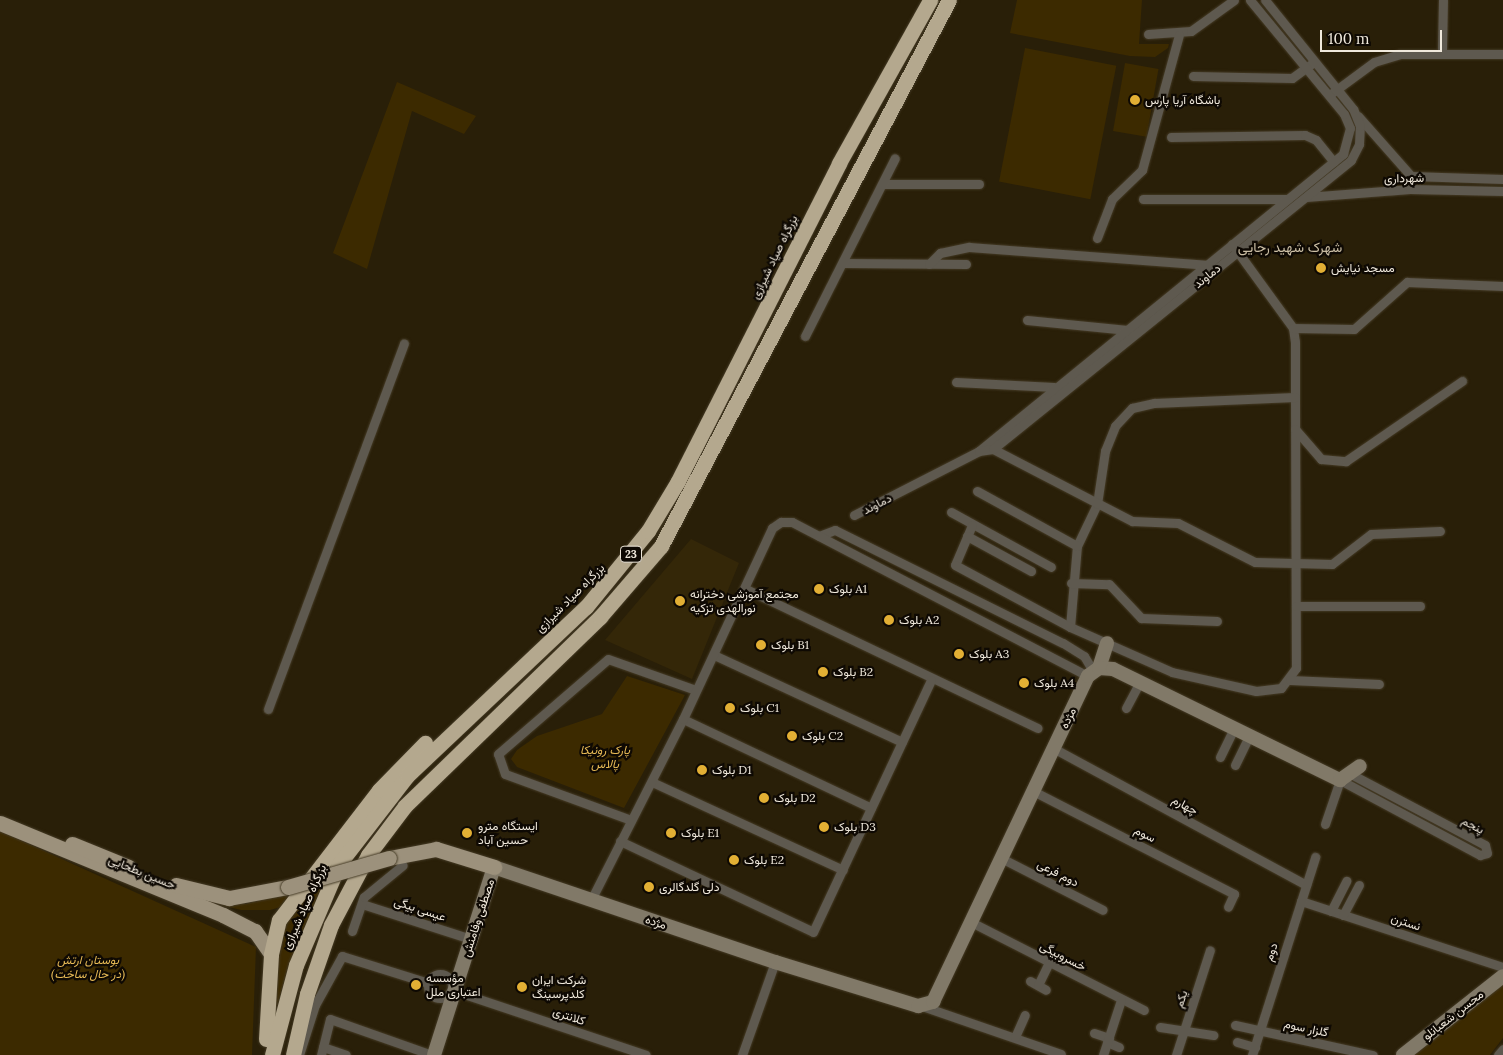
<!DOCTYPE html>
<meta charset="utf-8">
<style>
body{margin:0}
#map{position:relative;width:1503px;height:1055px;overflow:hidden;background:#291f08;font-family:Lora,Vazirmatn,serif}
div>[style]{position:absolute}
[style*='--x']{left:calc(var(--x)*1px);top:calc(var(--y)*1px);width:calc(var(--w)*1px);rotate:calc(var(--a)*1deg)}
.built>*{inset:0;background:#342708}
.green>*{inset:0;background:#3c2a00;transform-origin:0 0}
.roads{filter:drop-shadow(0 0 1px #453b26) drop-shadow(0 0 1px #453b26)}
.street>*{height:9px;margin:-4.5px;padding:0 4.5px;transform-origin:4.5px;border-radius:4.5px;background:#5e594f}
.street>.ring{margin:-4.5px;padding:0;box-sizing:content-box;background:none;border:9px solid #5e594f;border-radius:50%}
.secondary>*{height:14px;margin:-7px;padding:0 7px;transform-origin:7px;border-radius:7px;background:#817968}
.primary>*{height:15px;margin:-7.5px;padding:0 7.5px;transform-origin:7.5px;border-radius:7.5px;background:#9c917c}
.highway>*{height:15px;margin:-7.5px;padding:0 7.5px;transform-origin:7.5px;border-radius:7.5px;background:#b4a88e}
.bridges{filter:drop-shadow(0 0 1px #453b26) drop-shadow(0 0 1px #453b26)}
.primary-bridge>*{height:15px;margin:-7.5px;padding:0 7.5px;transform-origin:7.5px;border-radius:7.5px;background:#9c917c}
.dots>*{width:14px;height:14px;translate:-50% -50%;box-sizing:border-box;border:2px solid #0e0903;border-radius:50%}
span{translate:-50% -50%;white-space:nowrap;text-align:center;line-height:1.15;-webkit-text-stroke:4.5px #0e0903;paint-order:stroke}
.shield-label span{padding:1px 4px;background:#0e0903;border:1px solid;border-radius:4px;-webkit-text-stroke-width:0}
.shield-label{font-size:11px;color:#f0e9dc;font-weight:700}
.poi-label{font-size:12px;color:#f0e9dc}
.left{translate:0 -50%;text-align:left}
.street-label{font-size:12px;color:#f0e9dc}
.park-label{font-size:12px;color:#e7ba55;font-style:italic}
.neighbourhood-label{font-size:14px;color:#cbbea4}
.scale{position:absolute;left:1320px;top:30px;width:122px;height:22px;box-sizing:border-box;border:2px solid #f0e9dc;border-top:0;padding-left:6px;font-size:15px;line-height:18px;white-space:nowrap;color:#f0e9dc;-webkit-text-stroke:4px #0e0903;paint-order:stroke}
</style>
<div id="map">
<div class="built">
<i style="clip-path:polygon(691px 539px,739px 563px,692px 679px,605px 640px)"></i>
</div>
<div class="green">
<i style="clip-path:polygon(1017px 0,1142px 0,1139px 44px,1169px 44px,1168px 48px,1155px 57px,1130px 56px,1010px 33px)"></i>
<i style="left:1025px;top:48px;width:93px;height:136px;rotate:11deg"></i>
<i style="left:1125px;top:63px;width:34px;height:69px;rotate:10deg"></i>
<i style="clip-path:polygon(397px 82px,476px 116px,464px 134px,412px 111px,367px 269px,333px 253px)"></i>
<i style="clip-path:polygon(627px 676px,685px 695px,624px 808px,517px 767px,511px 759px,517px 750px,537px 736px,602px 714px)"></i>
<i style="clip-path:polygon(0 831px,256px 947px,252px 1055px,0 1055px)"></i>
<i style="clip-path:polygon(324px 881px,287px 971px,269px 1036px,279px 928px,298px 909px,308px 886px)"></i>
<i style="clip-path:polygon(297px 889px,281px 907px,270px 910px,241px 910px,202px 900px,246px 904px)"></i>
<i style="clip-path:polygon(1503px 982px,1503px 1038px,1490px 1055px,1410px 1055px)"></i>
</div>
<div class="roads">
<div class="street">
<i style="--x:1148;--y:34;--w:43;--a:-4"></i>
<i style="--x:1191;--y:31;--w:53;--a:-35.8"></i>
<i style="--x:1442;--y:51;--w:51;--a:-88.9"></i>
<i style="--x:1193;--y:76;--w:99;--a:1.2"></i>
<i style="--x:1292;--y:78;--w:24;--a:-36"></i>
<i style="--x:1332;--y:93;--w:52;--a:-36.4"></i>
<i style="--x:1374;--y:62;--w:27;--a:-17"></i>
<i style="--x:1400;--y:54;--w:103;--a:0"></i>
<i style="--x:1358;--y:116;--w:80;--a:48.5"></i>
<i style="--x:1411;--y:176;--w:92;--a:1.9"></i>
<i style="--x:1171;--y:137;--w:134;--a:-0.9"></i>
<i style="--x:1305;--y:135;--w:12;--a:24"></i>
<i style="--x:1316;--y:140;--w:28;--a:51"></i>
<i style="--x:883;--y:184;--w:96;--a:0"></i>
<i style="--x:1306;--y:197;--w:104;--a:-4.4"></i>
<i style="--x:1410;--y:189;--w:93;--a:1.2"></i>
<i style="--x:1143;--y:199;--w:144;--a:0"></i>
<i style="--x:1097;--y:238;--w:42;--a:-69"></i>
<i style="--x:1112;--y:199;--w:42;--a:-44"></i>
<i style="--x:1142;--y:170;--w:140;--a:-74.7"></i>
<i style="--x:1232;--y:244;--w:104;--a:54"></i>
<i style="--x:1293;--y:328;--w:14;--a:82"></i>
<i style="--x:1295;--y:342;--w:55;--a:90"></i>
<i style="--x:1295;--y:397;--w:271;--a:89.8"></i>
<i style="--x:1296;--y:668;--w:25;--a:127"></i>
<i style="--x:1281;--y:688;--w:25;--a:173"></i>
<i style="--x:1256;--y:691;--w:86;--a:-167.3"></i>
<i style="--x:1172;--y:672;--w:111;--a:-156.2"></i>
<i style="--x:1070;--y:627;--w:81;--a:-85.1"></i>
<i style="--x:1077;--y:546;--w:47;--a:-64.5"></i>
<i style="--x:1097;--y:504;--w:54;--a:-81.4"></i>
<i style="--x:1105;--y:451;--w:27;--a:-68"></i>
<i style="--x:1115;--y:426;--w:25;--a:-47"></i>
<i style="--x:1132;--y:408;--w:23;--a:-13"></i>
<i style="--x:1154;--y:403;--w:141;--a:-2.4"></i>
<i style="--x:844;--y:263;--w:122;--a:0.5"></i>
<i style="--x:929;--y:264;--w:16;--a:-45"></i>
<i style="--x:940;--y:253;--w:30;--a:-12"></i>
<i style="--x:969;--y:247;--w:241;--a:4.3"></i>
<i style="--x:1027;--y:320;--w:101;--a:5.7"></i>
<i style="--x:1293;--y:328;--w:61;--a:0.9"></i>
<i style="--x:1354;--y:329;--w:71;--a:-41.6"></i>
<i style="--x:1407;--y:282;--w:96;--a:2.4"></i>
<i style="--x:805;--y:336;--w:199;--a:-63.2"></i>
<i style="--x:956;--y:382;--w:98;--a:2.9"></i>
<i style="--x:1295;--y:429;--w:40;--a:49"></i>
<i style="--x:1321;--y:459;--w:25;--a:5"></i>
<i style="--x:1346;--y:461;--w:141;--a:-34.6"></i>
<i style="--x:993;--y:449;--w:157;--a:27.4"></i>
<i style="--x:1132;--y:521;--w:46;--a:2.5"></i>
<i style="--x:1178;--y:523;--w:86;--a:26.9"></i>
<i style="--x:1255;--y:562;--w:77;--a:1.5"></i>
<i style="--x:1332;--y:564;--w:49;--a:-37.6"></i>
<i style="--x:1371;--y:534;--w:69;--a:-2.5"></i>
<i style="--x:979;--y:451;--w:470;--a:-39.2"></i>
<i style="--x:1343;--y:154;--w:27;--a:-75"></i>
<i style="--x:1350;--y:128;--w:15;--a:-113"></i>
<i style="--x:1344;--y:114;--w:148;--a:-129.5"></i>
<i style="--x:977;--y:491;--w:114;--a:28.8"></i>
<i style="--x:951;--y:512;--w:114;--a:28.8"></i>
<i style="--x:854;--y:515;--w:140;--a:-27.1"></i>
<i style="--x:979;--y:451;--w:14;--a:-8"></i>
<i style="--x:993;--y:449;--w:460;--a:-38.9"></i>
<i style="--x:1351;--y:160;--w:18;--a:-63"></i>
<i style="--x:1359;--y:144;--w:18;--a:-87"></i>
<i style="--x:1360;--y:126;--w:18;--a:-112"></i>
<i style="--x:1353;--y:109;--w:140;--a:-128.9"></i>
<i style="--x:972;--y:525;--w:43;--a:113"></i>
<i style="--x:955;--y:565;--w:131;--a:28.3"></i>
<i style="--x:819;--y:536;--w:17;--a:-21"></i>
<i style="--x:835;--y:530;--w:254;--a:26.4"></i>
<i style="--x:1063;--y:643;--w:25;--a:32"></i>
<i style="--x:1084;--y:656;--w:17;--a:59"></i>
<i style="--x:967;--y:536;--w:73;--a:28.7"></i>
<i style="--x:1071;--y:583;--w:38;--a:2"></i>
<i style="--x:1109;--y:584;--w:47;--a:46.7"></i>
<i style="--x:1141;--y:618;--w:76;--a:2.3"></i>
<i style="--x:746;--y:589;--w:323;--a:25.5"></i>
<i style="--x:1296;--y:606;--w:124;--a:0"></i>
<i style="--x:714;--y:655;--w:207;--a:24.8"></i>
<i style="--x:1290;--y:680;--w:89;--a:2.6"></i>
<i style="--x:1126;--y:708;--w:30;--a:-62"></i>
<i style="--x:268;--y:709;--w:390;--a:-69.6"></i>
<i style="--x:683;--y:719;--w:208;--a:25.3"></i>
<i style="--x:1053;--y:748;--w:288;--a:28.4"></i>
<i style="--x:1220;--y:757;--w:32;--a:-64"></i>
<i style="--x:1235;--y:765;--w:32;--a:-64"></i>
<i style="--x:652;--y:782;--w:210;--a:24.7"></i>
<i style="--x:1033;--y:791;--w:226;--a:27.1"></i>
<i style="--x:1234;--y:894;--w:14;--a:115"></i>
<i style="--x:631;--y:820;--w:134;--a:-159.9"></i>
<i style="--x:505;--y:774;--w:21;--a:-109"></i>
<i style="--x:498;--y:754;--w:145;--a:-40.8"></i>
<i style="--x:608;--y:659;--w:93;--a:19.4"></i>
<i style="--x:1325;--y:824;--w:46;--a:-71.2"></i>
<i style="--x:1340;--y:780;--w:159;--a:28.2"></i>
<i style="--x:1480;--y:855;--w:7;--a:-16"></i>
<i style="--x:1487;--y:853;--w:8;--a:-104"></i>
<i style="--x:1485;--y:845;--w:154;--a:-152.1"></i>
<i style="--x:620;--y:841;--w:213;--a:25.2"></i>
<i style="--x:813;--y:932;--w:278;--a:-64.9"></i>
<i style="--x:1001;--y:858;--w:114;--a:27"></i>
<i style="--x:591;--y:900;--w:203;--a:-63.1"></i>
<i style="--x:683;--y:719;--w:211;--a:-65"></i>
<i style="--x:772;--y:528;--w:11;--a:-34"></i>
<i style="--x:781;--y:522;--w:11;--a:0"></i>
<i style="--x:792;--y:522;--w:334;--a:27.5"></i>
<i style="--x:1301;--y:901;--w:213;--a:18.1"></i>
<i style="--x:362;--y:904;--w:114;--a:17.8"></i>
<i style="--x:1331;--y:911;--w:34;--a:-63"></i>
<i style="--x:1343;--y:915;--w:34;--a:-62"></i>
<i style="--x:971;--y:922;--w:194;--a:27"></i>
<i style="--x:352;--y:931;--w:36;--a:-71"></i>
<i style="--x:364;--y:897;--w:50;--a:-39.4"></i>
<i class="ring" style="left:428px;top:974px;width:15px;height:15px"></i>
<i style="--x:1030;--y:981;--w:18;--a:29"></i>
<i style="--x:1038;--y:985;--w:25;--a:-64"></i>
<i style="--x:455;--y:991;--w:201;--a:18.5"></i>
<i style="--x:922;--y:1006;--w:147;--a:19.1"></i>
<i style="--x:1235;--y:1025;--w:141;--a:12.3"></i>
<i style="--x:1160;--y:1027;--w:54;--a:8.6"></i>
<i style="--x:1094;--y:1033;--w:16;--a:18"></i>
<i style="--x:1015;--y:1037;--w:24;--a:-66"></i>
<i style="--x:1107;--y:1042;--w:13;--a:23"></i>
<i style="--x:1237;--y:1042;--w:19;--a:16"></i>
<i style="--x:323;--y:1047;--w:24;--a:19"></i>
<i style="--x:299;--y:1055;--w:52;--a:-72.3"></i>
<i style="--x:315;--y:1005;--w:56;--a:-61.1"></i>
<i style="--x:342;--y:956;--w:90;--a:17.4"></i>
<i style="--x:321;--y:1055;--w:37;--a:-76"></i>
<i style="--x:330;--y:1019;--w:108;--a:19.4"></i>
<i style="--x:742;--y:1055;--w:99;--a:-70.5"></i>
<i style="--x:1103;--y:1055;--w:58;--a:-71.9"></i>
<i style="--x:1176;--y:1055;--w:110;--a:-72.1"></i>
<i style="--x:1252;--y:1055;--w:208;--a:-72.3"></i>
<i style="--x:1498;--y:1055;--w:8;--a:-50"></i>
</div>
<div class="secondary">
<i style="--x:1099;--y:668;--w:26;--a:-72"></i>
<i style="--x:434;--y:1055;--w:197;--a:-72.3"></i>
<i style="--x:494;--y:867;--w:297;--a:18.7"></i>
<i style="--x:775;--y:962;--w:150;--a:17.1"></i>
<i style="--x:918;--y:1006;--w:16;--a:-15"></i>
<i style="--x:933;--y:1002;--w:361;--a:-64.6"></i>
<i style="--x:1088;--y:676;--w:14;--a:-36"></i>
<i style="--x:1099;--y:668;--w:14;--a:4"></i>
<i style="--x:1113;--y:669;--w:253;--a:26.1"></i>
<i style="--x:1340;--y:780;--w:24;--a:-35"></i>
<i style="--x:1403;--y:1055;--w:127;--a:-38.3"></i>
</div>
<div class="primary">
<i style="--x:0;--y:823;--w:241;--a:22.4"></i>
<i style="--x:223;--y:915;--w:36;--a:27"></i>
<i style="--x:255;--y:931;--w:28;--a:55"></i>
<i style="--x:72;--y:844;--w:61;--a:22"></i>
<i style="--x:389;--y:858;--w:48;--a:-10.8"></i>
<i style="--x:436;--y:849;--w:61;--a:17.2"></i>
<i style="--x:176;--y:885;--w:55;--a:13.8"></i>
<i style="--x:229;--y:898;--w:60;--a:-10.6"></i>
</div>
<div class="highway">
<i style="--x:266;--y:1039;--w:85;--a:-86.6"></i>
<i style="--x:271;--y:954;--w:35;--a:-77"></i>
<i style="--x:279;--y:920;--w:164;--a:-52.4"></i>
<i style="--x:379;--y:790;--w:66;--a:-45.6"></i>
<i style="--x:272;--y:1055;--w:93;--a:-75.1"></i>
<i style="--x:296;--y:965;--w:110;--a:-66.9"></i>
<i style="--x:339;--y:864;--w:111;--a:-52.3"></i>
<i style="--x:407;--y:776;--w:246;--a:-43.4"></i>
<i style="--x:586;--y:607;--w:98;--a:-50.8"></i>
<i style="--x:648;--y:531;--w:58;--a:-59"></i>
<i style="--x:678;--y:481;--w:356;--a:-63.1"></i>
<i style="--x:839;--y:163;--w:187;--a:-60.8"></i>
<i style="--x:293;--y:1055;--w:63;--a:-77.1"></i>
<i style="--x:307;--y:994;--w:73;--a:-70.8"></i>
<i style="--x:331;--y:925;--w:79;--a:-62.1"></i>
<i style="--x:368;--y:855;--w:61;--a:-52.9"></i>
<i style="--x:405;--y:806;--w:272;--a:-44.1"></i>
<i style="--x:600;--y:617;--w:94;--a:-49.3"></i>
<i style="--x:661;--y:546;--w:617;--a:-62.19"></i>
</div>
</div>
<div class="bridges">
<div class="primary-bridge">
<i style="--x:288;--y:887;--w:105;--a:-16"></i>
</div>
</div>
<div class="dots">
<i style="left:1135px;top:100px;background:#e2af34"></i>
<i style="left:1321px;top:268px;background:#e2af34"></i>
<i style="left:819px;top:589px;background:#e2af34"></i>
<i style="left:680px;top:601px;background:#e2af34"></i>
<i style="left:889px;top:620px;background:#e2af34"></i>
<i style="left:761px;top:645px;background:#e2af34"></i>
<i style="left:959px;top:654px;background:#e2af34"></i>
<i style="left:823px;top:672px;background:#e2af34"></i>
<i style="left:1024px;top:683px;background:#e2af34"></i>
<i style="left:730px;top:708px;background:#e2af34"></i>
<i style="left:792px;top:736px;background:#e2af34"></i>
<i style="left:702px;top:770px;background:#e2af34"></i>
<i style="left:764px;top:798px;background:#e2af34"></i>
<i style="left:824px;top:827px;background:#e2af34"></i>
<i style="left:467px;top:833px;background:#e2af34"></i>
<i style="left:671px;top:833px;background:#e2af34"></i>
<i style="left:734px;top:860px;background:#e2af34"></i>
<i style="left:649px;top:887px;background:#e2af34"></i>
<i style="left:416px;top:985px;background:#e2af34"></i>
<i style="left:522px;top:987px;background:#e2af34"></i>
</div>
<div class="shield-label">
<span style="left:631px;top:554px">23</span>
</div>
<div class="poi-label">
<span class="left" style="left:1145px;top:100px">باشگاه آریا پارس</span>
<span class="left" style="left:1331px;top:268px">مسجد نیایش</span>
<span class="left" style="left:829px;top:589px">بلوک A1</span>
<span class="left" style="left:690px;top:601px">مجتمع آموزشی دخترانه<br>نورالهدی تزکیه</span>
<span class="left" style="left:899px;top:620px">بلوک A2</span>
<span class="left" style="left:771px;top:645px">بلوک B1</span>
<span class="left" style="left:969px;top:654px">بلوک A3</span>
<span class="left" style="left:833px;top:672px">بلوک B2</span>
<span class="left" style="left:1034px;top:683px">بلوک A4</span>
<span class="left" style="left:740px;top:708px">بلوک C1</span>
<span class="left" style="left:802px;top:736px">بلوک C2</span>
<span class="left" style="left:712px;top:770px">بلوک D1</span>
<span class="left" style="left:774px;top:798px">بلوک D2</span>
<span class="left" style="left:478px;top:833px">ایستگاه مترو<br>حسین آباد</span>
<span class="left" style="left:834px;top:827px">بلوک D3</span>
<span class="left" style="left:681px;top:833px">بلوک E1</span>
<span class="left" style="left:744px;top:860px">بلوک E2</span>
<span class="left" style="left:659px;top:887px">دلی گلدگالری</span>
<span class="left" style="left:426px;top:985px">مؤسسه<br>اعتباری ملل</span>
<span class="left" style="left:532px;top:987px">شرکت ایران<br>کلدپرسینگ</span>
</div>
<div class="street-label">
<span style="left:1404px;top:178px;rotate:-1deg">شهرداری</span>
<span style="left:774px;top:257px;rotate:-64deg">بزرگراه صیاد شیرازی</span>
<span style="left:1207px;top:276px;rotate:-39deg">دماوند</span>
<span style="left:877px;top:504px;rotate:-27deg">دماوند</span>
<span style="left:570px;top:598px;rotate:-45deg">بزرگراه صیاد شیرازی</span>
<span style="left:1068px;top:718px;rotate:-63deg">مژده</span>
<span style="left:1185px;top:805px;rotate:28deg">چهارم</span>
<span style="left:1473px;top:825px;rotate:28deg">پنجم</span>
<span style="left:1145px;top:834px;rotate:27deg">سوم</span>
<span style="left:142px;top:872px;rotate:22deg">حسین بطحایی</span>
<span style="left:1058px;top:873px;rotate:27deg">دوم فرعی</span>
<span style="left:304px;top:907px;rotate:-66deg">بزرگراه صیاد شیرازی</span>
<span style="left:420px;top:909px;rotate:18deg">عیسی بیگی</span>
<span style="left:478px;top:918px;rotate:-72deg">مصطفی وفامنش</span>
<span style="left:656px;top:922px;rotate:19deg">مژده</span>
<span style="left:1406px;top:922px;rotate:18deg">نسترن</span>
<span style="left:1271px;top:952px;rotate:-72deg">دوم</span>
<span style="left:1063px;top:956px;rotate:27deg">خسروبیگی</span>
<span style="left:1181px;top:999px;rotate:-72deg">یکم</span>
<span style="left:1453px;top:1015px;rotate:-38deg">محسن شعبانلو</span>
<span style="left:569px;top:1016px;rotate:19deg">کلانتری</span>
<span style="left:1306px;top:1028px;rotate:12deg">گلزار سوم</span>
</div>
<div class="park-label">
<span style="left:605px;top:757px">پارک رونیکا<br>پالاس</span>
<span style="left:88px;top:967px">بوستان ارتش<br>(در حال ساخت)</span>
</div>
<div class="neighbourhood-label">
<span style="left:1290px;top:247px">شهرک شهید رجایی</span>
</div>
<div class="scale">100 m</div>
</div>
